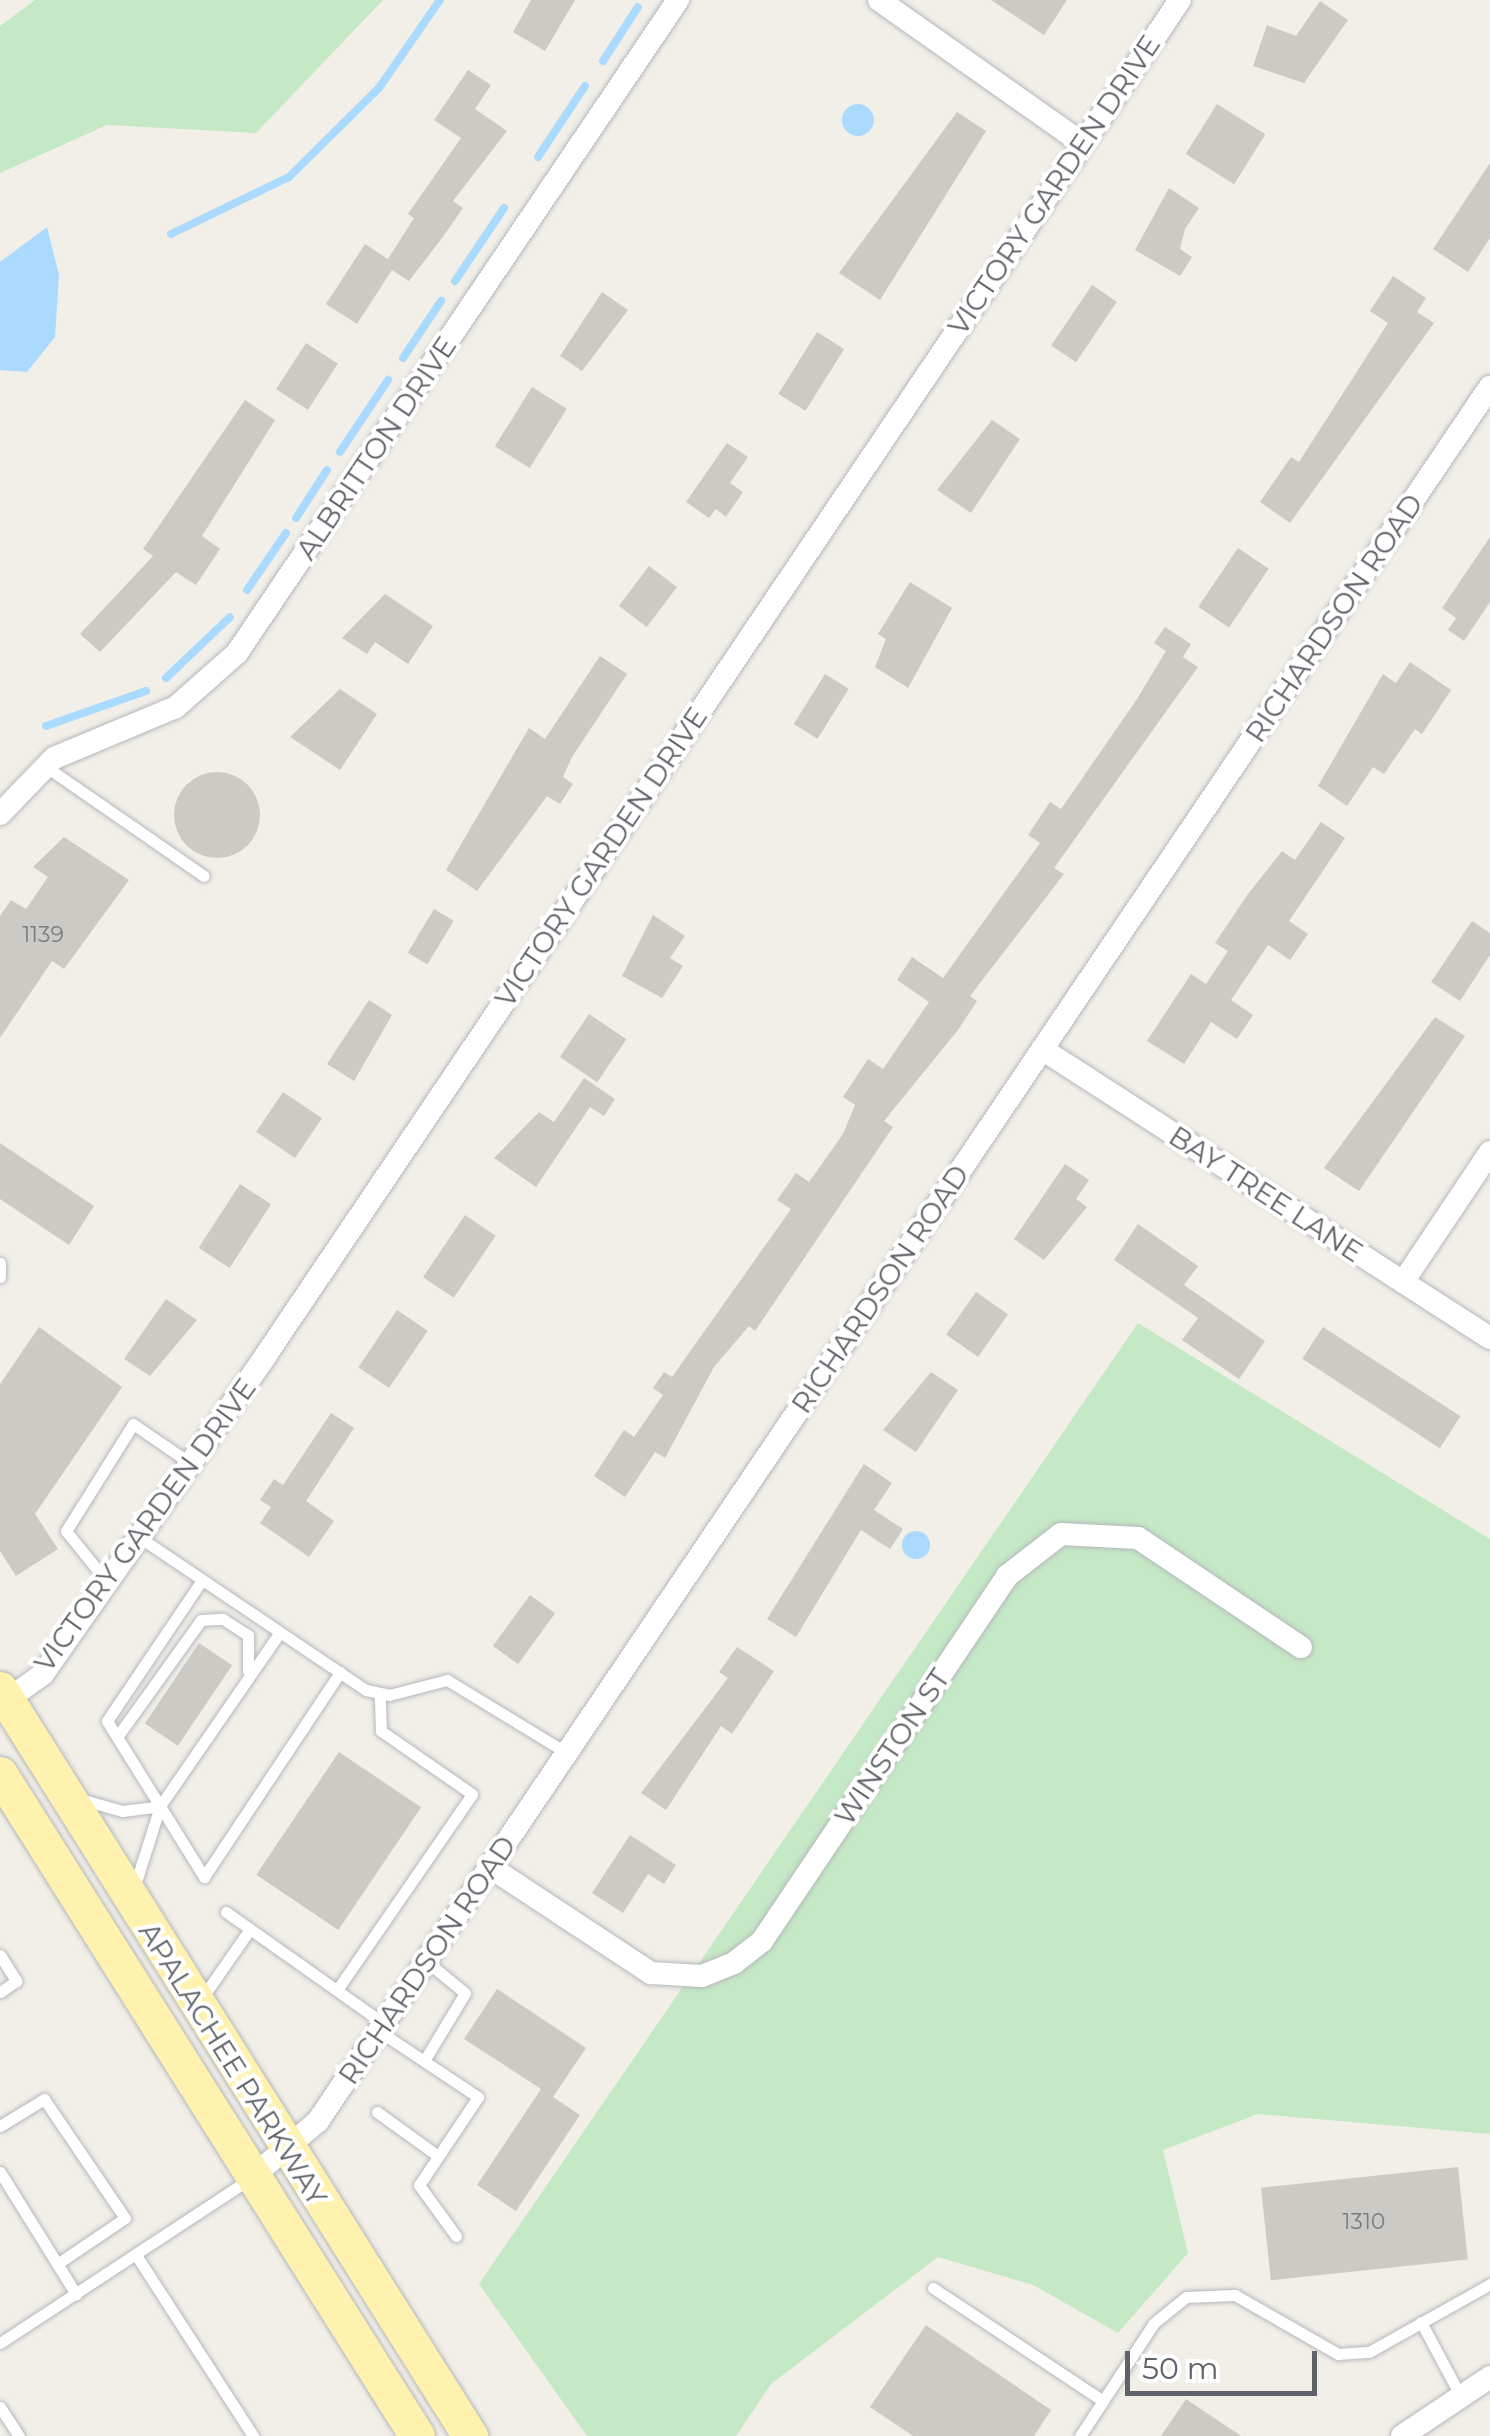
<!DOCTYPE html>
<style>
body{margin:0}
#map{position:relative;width:1490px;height:2436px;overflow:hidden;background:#f1efe8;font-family:Montserrat,sans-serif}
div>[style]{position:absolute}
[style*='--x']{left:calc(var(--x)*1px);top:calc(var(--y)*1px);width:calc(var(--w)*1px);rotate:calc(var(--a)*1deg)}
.green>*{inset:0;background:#c5e8c5}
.water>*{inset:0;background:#aadaff}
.round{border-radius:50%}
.stream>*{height:8px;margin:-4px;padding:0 4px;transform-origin:4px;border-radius:4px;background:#aadaff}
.building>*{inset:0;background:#cccac5;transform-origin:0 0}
.roads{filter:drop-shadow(0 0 2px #b5b8bc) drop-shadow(0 0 2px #b5b8bc)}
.service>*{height:11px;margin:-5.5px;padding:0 5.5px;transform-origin:5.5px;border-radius:5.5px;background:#fff}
.minor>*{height:22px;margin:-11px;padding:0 11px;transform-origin:11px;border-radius:11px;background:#fff}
.primary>*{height:35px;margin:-17.5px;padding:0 17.5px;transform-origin:17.5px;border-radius:17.5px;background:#fff2af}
span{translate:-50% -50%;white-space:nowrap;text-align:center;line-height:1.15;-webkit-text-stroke:8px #fff;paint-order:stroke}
.number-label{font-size:22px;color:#7a7d7f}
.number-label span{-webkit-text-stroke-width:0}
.street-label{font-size:28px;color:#5f6368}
.scale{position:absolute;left:1125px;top:2351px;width:192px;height:45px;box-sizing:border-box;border:5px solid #5f6368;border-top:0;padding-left:12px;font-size:30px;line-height:35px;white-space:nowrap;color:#5f6368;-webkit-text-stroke:8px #fff;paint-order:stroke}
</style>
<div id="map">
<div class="green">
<i style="clip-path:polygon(35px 0,383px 0,256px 133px,107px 125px,0 173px,0 26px)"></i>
<i style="clip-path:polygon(1138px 1323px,1490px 1539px,1490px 2134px,1258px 2114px,1163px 2150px,1188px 2253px,1118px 2333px,1033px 2285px,938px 2257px,771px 2384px,736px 2436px,587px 2436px,479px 2284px)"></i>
</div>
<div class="water">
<i class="round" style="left:842px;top:104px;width:32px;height:32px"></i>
<i style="clip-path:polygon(47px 227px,59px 275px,55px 337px,27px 372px,0 370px,0 262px)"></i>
<i class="round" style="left:902px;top:1531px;width:28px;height:28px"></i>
</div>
<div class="stream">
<i style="--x:603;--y:61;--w:64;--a:-57.1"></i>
<i style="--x:538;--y:157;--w:85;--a:-56.5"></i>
<i style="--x:171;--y:234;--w:131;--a:-25.8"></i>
<i style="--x:289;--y:177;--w:127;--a:-44.7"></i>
<i style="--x:379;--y:88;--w:107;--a:-55.3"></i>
<i style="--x:455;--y:281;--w:88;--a:-56.1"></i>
<i style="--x:403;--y:358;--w:69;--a:-56.3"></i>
<i style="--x:340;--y:452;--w:87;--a:-56.3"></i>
<i style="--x:296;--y:518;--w:57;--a:-57.1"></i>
<i style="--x:247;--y:590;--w:69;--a:-55.6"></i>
<i style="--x:166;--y:678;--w:88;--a:-43.6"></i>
<i style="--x:46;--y:726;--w:106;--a:-19.3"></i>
</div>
<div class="building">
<i style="clip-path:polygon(531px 0,575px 0,545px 51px,513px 32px)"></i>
<i style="clip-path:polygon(991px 0,1067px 0,1044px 35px)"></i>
<i style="clip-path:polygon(1320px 1px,1348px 20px,1304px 83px,1253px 66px,1267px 25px,1296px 36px)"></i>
<i style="clip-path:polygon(468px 70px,491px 85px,475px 109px,507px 131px,453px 201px,463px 208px,442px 238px,409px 281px,392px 270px,357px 324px,326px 304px,365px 244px,388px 259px,414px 218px,408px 214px,461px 138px,434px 120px)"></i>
<i style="left:1217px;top:104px;width:57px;height:59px;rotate:32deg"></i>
<i style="clip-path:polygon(957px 112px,986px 131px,880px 300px,839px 273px)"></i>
<i style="clip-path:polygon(1490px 163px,1490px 238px,1468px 272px,1433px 249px)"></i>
<i style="clip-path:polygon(1169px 188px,1199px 208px,1185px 229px,1180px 249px,1192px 257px,1180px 276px,1135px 250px)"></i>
<i style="clip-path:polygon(1393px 276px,1426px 298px,1417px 312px,1434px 323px,1290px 523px,1260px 502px,1291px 457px,1299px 462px,1388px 323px,1370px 311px)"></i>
<i style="left:1092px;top:285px;width:30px;height:73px;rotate:34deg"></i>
<i style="clip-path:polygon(602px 292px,628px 310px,582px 371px,560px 356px)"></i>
<i style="left:817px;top:332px;width:32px;height:73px;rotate:32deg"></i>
<i style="left:306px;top:343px;width:38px;height:55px;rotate:33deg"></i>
<i style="left:532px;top:387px;width:41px;height:70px;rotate:32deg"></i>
<i style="clip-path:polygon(245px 400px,275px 420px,202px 536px,220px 549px,196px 585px,176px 572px,100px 652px,80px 634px,153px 556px,143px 549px)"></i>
<i style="clip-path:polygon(992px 420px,1020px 439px,971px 513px,937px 490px)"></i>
<i style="clip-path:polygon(727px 443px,748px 457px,730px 483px,743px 492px,726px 517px,716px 509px,709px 518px,686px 502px)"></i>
<i style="clip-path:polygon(1490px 537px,1490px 602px,1464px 641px,1448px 630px,1456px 618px,1442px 608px)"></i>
<i style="left:1238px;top:548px;width:37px;height:71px;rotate:34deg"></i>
<i style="left:649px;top:566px;width:35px;height:50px;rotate:37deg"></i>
<i style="clip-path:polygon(910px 582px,952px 608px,908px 688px,875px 667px,886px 639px,878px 634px)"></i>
<i style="clip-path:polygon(385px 594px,433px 626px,408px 664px,375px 642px,367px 654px,342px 638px)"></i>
<i style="clip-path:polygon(1165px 627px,1191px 644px,1183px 657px,1198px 667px,1054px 868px,1064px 874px,970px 996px,977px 1001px,958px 1030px,884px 1121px,893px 1127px,755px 1331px,749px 1326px,714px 1367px,665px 1458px,655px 1452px,625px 1497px,594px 1476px,624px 1430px,634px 1437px,663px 1395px,653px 1388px,664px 1372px,672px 1377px,791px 1209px,777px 1200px,796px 1173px,809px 1182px,843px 1134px,855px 1105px,843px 1097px,868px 1059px,883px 1069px,929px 1002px,897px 980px,912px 957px,943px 978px,1040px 843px,1028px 835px,1050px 802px,1061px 809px,1137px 699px,1166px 651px,1154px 643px)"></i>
<i style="clip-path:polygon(600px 656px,627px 674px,572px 757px,563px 777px,573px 784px,560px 804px,547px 796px,477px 891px,446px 870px,529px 728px,545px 739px)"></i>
<i style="clip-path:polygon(1410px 662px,1451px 690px,1422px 734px,1415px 729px,1384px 774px,1373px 767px,1347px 806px,1318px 786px,1383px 674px,1396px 683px)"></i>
<i style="left:825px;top:674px;width:28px;height:59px;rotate:32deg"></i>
<i style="clip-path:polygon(340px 689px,377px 714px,340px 770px,290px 737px)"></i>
<i class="round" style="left:174px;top:772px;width:86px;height:86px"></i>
<i style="clip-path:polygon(1321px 822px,1345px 838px,1289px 921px,1308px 934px,1290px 960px,1268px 945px,1231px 1000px,1253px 1015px,1237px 1039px,1211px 1022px,1184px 1064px,1147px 1041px,1191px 974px,1206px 984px,1228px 951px,1215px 943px,1248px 894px,1282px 851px,1295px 860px)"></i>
<i style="clip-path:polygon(64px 837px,129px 880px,64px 969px,52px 961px,0 1038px,0 916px,11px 900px,26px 909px,48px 877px,33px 867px)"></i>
<i style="left:434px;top:909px;width:23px;height:51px;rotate:31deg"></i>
<i style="clip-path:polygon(653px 915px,685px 936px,670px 958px,683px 966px,662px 998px,622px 976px)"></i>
<i style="clip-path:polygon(1472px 921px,1490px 933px,1490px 955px,1460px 1001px,1431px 982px)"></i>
<i style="clip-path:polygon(369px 1000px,392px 1015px,354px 1081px,327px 1064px)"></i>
<i style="left:589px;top:1014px;width:45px;height:52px;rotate:34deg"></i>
<i style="clip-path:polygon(1435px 1017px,1465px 1036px,1359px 1191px,1324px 1168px)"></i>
<i style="clip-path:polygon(584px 1078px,615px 1099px,604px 1116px,590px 1107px,536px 1187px,494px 1158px,539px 1112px,554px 1122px)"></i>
<i style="left:283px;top:1092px;width:47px;height:48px;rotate:34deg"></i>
<i style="clip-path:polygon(0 1143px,94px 1206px,69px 1245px,0 1199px)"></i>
<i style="clip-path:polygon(1065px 1164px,1089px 1180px,1076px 1199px,1087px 1207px,1044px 1260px,1014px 1239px)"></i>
<i style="left:240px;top:1184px;width:37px;height:76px;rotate:33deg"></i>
<i style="left:465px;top:1215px;width:37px;height:75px;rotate:34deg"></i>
<i style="clip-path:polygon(1138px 1224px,1198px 1266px,1184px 1285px,1265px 1341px,1239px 1379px,1182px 1340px,1198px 1318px,1114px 1260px)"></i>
<i style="left:976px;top:1292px;width:39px;height:52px;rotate:35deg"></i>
<i style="clip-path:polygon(166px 1299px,197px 1320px,150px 1376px,124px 1359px)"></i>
<i style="left:397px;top:1310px;width:37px;height:69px;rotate:34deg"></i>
<i style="clip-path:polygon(39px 1327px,122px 1387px,35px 1514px,58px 1549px,16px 1576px,0 1551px,0 1384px)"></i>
<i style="left:1323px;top:1327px;width:164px;height:38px;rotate:33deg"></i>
<i style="clip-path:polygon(931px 1372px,958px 1390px,916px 1452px,883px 1430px)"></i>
<i style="clip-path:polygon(331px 1413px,354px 1428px,306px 1501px,334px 1521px,309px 1557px,260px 1523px,271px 1507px,260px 1500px,274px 1479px,283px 1485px)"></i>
<i style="clip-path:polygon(864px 1464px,892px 1483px,874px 1510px,903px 1529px,890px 1549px,861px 1530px,796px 1637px,767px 1619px)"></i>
<i style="left:530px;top:1595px;width:31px;height:63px;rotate:36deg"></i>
<i style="left:199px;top:1643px;width:40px;height:97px;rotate:34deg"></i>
<i style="clip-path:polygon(737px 1647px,774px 1671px,732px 1734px,721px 1726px,666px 1810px,641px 1793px,728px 1678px,719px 1672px)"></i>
<i style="left:339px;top:1752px;width:99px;height:148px;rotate:34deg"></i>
<i style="clip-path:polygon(630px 1835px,676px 1865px,664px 1884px,648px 1874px,623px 1913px,592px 1893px)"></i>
<i style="clip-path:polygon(497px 1989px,586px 2048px,553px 2097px,580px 2115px,516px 2211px,477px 2185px,541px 2089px,464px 2039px)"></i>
<i style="left:1458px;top:2167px;width:93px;height:198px;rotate:84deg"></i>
<i style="clip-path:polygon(926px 2325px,1051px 2410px,1034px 2436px,913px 2436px,870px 2407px)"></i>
<i style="clip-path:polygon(1186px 2399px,1241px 2436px,1161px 2436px)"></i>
</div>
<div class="roads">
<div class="service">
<i style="--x:45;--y:766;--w:193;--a:34.7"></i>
<i style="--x:0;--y:1263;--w:14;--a:90"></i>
<i style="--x:139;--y:1537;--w:274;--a:34"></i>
<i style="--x:366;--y:1690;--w:24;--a:12"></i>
<i style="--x:389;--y:1695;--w:60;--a:-14.5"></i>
<i style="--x:447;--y:1680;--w:140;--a:31.3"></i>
<i style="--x:202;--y:1580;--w:170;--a:124"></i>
<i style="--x:107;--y:1721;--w:184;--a:58.1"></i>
<i style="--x:204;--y:1877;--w:246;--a:-56.4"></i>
<i style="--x:108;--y:1583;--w:67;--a:-128.9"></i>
<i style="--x:66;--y:1531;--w:126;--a:-57.9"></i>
<i style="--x:133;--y:1424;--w:69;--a:34.4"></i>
<i style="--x:117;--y:1737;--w:144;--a:-54.3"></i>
<i style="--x:201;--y:1620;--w:22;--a:-3"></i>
<i style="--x:223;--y:1619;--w:30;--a:33"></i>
<i style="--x:248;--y:1635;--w:36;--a:90"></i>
<i style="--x:80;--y:1799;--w:44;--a:15.9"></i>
<i style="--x:122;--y:1811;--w:38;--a:-7"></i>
<i style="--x:135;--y:1885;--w:83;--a:-72.4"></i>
<i style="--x:160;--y:1806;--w:211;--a:-55.4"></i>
<i style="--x:226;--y:1912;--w:194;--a:35.3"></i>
<i style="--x:0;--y:1955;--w:31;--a:58"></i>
<i style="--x:16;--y:1981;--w:19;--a:145"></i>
<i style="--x:337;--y:1990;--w:238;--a:-55.4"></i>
<i style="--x:472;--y:1794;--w:111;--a:-145.3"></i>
<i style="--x:381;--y:1731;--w:37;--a:-92"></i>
<i style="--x:202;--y:1998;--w:84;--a:-55.2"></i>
<i style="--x:379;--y:2031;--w:119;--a:33.7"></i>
<i style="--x:478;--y:2097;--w:106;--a:123.8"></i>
<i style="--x:419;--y:2185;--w:63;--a:54"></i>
<i style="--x:424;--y:2061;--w:79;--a:-58.9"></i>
<i style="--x:465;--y:1993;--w:50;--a:-140.6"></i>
<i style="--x:377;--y:2112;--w:75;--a:35.8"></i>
<i style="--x:0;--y:2126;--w:52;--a:-31.5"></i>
<i style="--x:44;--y:2099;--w:144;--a:55.8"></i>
<i style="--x:125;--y:2218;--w:82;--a:145.9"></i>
<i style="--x:0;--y:2172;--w:144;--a:58.1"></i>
<i style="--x:136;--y:2255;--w:216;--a:57.1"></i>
<i style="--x:933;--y:2288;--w:204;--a:33.6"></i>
<i style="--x:1421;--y:2322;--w:83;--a:61.9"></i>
<i style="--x:0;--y:2343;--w:299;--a:-33.3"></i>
<i style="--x:0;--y:2407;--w:35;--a:57"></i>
<i style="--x:1080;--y:2436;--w:135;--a:-56.8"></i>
<i style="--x:1154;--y:2323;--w:41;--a:-39.1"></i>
<i style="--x:1186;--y:2297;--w:49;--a:-2.3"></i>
<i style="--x:1235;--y:2295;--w:119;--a:29.8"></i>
<i style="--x:1338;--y:2354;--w:31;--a:-4"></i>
<i style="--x:1369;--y:2352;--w:139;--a:-29.3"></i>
</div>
<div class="minor">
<i style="--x:879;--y:0;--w:248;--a:35.2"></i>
<i style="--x:0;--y:814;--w:78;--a:-46"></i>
<i style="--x:54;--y:758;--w:132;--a:-22.7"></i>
<i style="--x:176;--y:707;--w:81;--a:-41.5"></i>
<i style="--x:237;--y:653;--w:788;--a:-55.97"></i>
<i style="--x:1042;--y:1049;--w:533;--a:32.83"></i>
<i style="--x:1403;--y:1282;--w:156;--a:-56.2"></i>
<i style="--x:7;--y:1700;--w:44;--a:-35.8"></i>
<i style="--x:43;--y:1674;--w:389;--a:-55"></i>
<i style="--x:266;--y:1355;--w:1634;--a:-56"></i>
<i style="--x:490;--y:1867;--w:193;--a:33.4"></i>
<i style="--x:651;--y:1973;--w:51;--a:3.4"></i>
<i style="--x:702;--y:1976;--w:35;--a:-22"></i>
<i style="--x:734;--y:1963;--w:36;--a:-38"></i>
<i style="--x:762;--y:1941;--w:440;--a:-56.1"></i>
<i style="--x:1007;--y:1576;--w:68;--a:-37.9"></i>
<i style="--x:1061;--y:1534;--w:77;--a:3"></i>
<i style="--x:1138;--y:1538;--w:196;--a:33.8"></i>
<i style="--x:253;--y:2176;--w:85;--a:-40.2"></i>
<i style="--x:318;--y:2121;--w:2093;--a:-55.95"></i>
<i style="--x:1402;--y:2436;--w:106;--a:-33.8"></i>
</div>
<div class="primary">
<i style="--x:0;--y:1689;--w:883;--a:57.82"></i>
<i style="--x:0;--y:1774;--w:782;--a:57.79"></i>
</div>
</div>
<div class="number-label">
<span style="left:43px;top:935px">1139</span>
<span style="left:1364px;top:2222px">1310</span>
</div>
<div class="street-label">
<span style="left:1054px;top:185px;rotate:-56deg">VICTORY GARDEN DRIVE</span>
<span style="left:376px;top:448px;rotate:-56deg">ALBRITTON DRIVE</span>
<span style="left:1334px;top:618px;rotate:-56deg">RICHARDSON ROAD</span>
<span style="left:601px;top:857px;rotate:-56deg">VICTORY GARDEN DRIVE</span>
<span style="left:1266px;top:1194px;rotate:33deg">BAY TREE LANE</span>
<span style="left:880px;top:1289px;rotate:-56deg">RICHARDSON ROAD</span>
<span style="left:145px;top:1525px;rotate:-54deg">VICTORY GARDEN DRIVE</span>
<span style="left:892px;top:1747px;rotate:-56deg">WINSTON ST</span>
<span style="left:427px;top:1960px;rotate:-56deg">RICHARDSON ROAD</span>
<span style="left:233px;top:2064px;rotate:58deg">APALACHEE PARKWAY</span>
</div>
<div class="scale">50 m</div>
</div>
